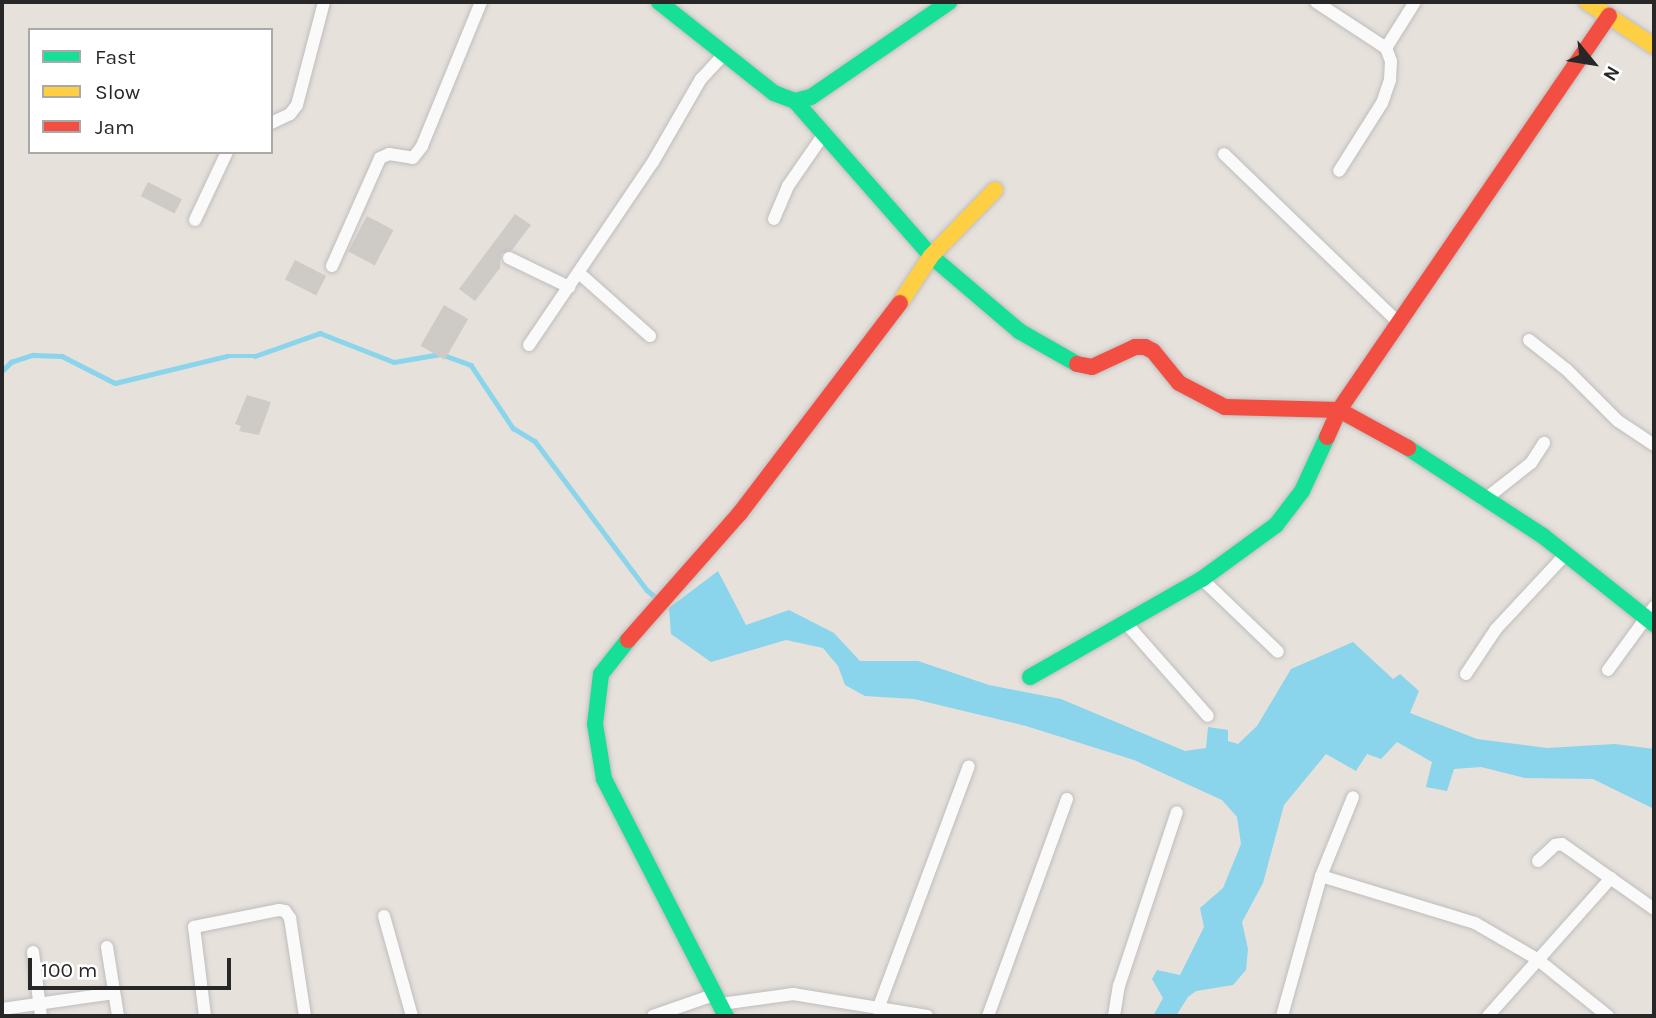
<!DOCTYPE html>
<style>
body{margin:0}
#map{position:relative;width:1656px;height:1018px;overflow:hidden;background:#e6e1db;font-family:Karla,sans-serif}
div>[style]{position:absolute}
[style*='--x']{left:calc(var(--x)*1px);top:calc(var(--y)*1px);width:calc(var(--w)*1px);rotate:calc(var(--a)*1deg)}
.water>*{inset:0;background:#8ad4ec}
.stream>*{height:4.5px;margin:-2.25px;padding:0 2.25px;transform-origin:2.25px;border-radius:2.25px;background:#8ad4ec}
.building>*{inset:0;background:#cecbc7;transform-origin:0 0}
.roads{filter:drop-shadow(0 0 2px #bfbdbd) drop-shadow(0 0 2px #bfbdbd)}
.street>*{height:12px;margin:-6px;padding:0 6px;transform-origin:6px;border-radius:6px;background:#fbfafa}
.fast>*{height:16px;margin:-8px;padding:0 8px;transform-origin:8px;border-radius:8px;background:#16e098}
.slow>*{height:16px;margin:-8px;padding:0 8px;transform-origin:8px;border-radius:8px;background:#ffcf43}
.jam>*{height:16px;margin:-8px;padding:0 8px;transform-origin:8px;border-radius:8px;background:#f24e42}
span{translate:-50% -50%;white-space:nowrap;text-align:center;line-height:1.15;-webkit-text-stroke:7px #fff;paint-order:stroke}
.frame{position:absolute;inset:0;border:4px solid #272727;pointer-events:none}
.legend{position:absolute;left:28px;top:28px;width:245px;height:126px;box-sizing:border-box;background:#fff;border:2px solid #a9a9a9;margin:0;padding:9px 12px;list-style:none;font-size:21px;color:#272727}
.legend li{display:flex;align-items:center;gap:14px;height:35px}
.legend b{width:35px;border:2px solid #a9a9a9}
.north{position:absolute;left:1558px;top:28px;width:70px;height:70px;-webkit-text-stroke:5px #fff;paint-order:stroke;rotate:120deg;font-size:19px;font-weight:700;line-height:28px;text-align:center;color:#272727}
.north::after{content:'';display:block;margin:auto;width:24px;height:32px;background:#272727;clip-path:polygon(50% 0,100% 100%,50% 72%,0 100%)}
.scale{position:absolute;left:28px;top:958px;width:203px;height:32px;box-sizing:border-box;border:4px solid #272727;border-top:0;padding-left:9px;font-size:21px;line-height:24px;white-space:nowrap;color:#272727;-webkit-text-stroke:5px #fff;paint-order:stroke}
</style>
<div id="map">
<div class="water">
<i style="clip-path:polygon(718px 571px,746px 625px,789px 610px,834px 633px,860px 661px,918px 661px,989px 685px,1061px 699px,1185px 751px,1206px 748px,1208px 727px,1228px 730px,1228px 741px,1238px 744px,1257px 726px,1291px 669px,1353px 642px,1393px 679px,1400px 674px,1419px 691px,1410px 713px,1477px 739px,1547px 748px,1615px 744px,1654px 749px,1654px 809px,1593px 779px,1525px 778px,1481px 767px,1454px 769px,1447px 791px,1426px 787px,1432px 762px,1397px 742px,1381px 759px,1367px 754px,1356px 771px,1326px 754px,1284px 805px,1263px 883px,1242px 922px,1248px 949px,1246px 970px,1233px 985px,1196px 991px,1188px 997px,1176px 1016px,1153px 1016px,1163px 998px,1152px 979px,1157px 970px,1180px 975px,1204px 927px,1200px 908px,1223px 888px,1241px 844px,1237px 817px,1222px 800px,1134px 760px,1026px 726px,914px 699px,865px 696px,845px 685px,838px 666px,823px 648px,786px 640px,711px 662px,671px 634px,669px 608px)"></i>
</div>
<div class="stream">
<i style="--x:2;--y:371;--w:13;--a:-45"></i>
<i style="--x:11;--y:362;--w:23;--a:-18"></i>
<i style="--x:33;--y:355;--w:29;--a:2"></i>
<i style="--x:62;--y:356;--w:59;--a:27"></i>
<i style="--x:115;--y:383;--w:115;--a:-13.6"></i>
<i style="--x:227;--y:356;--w:28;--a:0"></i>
<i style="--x:255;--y:356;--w:69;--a:-19.5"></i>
<i style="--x:320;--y:333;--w:79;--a:21.4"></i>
<i style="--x:394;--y:362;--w:48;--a:-9.7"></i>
<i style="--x:441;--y:354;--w:32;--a:20"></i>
<i style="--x:471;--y:365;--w:76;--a:56.3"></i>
<i style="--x:513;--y:428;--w:26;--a:31"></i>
<i style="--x:535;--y:441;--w:186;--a:53.1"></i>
<i style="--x:647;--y:590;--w:13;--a:39"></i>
</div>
<div class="building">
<i style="left:148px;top:182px;width:38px;height:16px;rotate:27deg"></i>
<i style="clip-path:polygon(515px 214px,531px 225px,512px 250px,501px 254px,500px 268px,475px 301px,459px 289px)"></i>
<i style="left:367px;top:216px;width:30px;height:40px;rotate:28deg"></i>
<i style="left:295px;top:260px;width:35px;height:22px;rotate:27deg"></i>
<i style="left:444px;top:305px;width:28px;height:47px;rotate:30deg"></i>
<i style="clip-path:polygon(247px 395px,271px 402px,259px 435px,239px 431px,241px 426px,235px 424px)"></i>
</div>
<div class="roads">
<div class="street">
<i style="--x:1316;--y:2;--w:84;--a:33.3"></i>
<i style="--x:1386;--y:48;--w:14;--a:69"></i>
<i style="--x:1391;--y:61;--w:19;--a:93"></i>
<i style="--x:1390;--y:80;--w:24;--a:109"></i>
<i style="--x:1382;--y:103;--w:80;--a:122.3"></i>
<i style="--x:1386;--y:48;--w:54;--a:-57.8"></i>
<i style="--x:271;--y:123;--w:21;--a:-25"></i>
<i style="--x:290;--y:114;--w:11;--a:-52"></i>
<i style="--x:297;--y:105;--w:106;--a:-75.3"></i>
<i style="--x:1224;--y:154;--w:243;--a:44"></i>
<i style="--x:774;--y:219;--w:36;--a:-67"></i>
<i style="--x:788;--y:186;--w:63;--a:-55.3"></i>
<i style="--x:195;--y:220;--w:75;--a:-64.8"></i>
<i style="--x:509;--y:258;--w:67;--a:25.8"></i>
<i style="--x:332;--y:266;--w:118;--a:-66"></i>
<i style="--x:380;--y:158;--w:10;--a:-24"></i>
<i style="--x:389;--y:154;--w:24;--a:9"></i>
<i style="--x:413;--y:158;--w:15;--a:-53"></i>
<i style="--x:422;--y:146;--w:156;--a:-67.7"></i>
<i style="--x:579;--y:273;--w:95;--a:41.6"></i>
<i style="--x:1529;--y:340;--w:48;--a:38.3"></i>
<i style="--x:1567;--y:370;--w:72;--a:45"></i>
<i style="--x:1618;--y:421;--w:43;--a:33.7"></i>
<i style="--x:529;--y:345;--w:221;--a:-55.9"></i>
<i style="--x:653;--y:162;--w:96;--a:-60"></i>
<i style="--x:701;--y:79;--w:34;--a:-47"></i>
<i style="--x:1484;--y:500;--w:60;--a:-38.2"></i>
<i style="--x:1531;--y:463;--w:24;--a:-57"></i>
<i style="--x:1202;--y:579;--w:105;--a:43.8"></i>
<i style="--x:1125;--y:622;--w:125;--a:48.6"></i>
<i style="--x:1608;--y:670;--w:78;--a:-53.9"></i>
<i style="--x:1466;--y:674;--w:54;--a:-56.3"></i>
<i style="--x:1496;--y:629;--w:103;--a:-47"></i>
<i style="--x:1538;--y:861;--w:23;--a:-43"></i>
<i style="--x:1555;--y:845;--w:7;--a:-8"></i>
<i style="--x:1562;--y:844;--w:113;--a:35.2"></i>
<i style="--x:1321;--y:876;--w:161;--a:17"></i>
<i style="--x:1475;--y:923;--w:72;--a:30.1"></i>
<i style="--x:1537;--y:959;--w:91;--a:38.8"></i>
<i style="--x:384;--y:916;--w:104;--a:74.4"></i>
<i style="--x:107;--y:947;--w:70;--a:80.9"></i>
<i style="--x:33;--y:952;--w:64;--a:82.9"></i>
<i style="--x:721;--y:1004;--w:73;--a:-7.9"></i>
<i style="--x:793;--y:994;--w:136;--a:9.3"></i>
<i style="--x:2;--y:1009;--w:113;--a:-8.1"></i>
<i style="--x:878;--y:1009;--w:259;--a:-69.5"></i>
<i style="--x:205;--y:1016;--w:90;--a:-97"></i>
<i style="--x:194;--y:927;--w:87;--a:-11.3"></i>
<i style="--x:279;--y:910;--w:6;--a:9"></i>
<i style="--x:285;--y:911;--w:9;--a:54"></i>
<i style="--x:290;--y:918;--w:99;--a:81.3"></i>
<i style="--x:653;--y:1016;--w:67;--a:-19.2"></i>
<i style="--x:988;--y:1016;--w:231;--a:-70"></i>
<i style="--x:1114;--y:1016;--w:30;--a:-81"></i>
<i style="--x:1119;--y:986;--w:183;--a:-71.6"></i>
<i style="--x:1282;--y:1016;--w:145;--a:-74.4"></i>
<i style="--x:1321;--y:876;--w:85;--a:-67.9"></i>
<i style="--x:1488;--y:1016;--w:185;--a:-48.3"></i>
</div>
<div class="fast">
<i style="--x:659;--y:2;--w:147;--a:38.4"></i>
<i style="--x:774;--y:93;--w:22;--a:21"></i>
<i style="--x:795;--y:101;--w:16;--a:-14"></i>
<i style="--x:811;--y:97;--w:168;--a:-34.5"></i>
<i style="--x:795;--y:101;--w:206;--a:48.7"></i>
<i style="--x:931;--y:256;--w:116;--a:40.4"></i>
<i style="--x:1019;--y:331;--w:67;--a:29.6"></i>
<i style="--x:1408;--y:448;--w:161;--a:33.1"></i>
<i style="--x:1543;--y:536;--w:142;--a:38.4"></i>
<i style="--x:628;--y:640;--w:43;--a:128.5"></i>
<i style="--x:601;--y:674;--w:50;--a:96.8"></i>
<i style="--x:595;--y:724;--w:56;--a:80.7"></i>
<i style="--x:604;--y:779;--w:267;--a:62.8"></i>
<i style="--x:1030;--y:677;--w:198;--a:-29.7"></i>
<i style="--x:1202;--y:579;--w:92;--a:-36.1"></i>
<i style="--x:1276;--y:525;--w:43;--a:-52.6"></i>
<i style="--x:1302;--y:491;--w:60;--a:-65.2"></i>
</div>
<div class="slow">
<i style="--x:1587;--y:2;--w:80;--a:33.3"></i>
<i style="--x:900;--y:303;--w:56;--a:-56.6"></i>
<i style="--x:931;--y:256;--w:92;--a:-45.9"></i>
</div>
<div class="jam">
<i style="--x:1077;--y:364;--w:15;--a:11"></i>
<i style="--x:1092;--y:367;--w:47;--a:-24.9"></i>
<i style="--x:1135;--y:347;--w:10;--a:0"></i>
<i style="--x:1145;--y:347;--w:9;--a:27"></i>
<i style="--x:1153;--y:351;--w:41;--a:50.9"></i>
<i style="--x:1179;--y:383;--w:52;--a:27.6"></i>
<i style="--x:1225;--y:407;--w:114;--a:1.5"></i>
<i style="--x:1339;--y:410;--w:79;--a:28.8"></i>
<i style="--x:1327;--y:437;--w:30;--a:-66"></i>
<i style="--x:1339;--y:410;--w:478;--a:-55.6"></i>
<i style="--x:628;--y:640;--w:169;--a:-48.6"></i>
<i style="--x:740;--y:513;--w:264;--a:-52.7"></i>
</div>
</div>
<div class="frame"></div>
<ul class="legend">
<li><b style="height:9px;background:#16e098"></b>Fast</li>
<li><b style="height:9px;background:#ffcf43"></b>Slow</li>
<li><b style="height:9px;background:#f24e42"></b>Jam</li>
</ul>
<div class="north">N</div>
<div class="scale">100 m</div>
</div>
